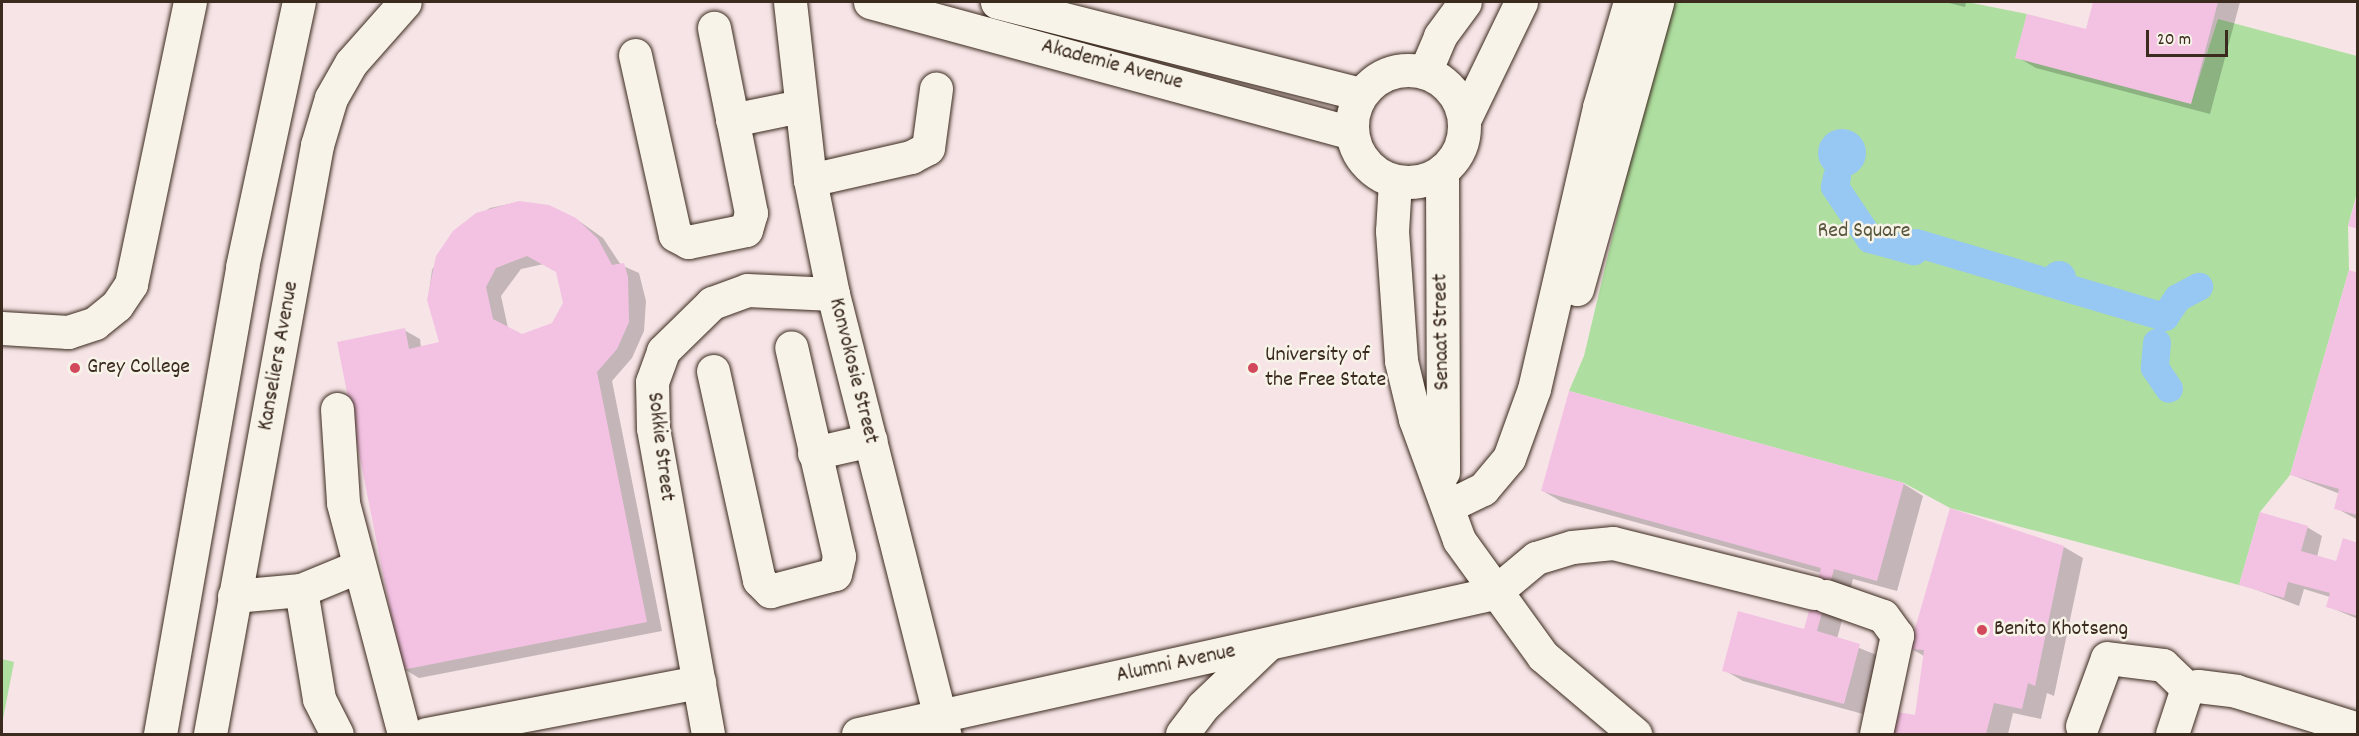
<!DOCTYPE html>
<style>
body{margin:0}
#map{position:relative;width:2359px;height:736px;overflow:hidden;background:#f6e4e6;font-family:Dekko,sans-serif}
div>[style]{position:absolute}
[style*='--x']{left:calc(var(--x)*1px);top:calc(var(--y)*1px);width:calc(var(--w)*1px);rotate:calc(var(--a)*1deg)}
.green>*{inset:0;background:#aedfa0}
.water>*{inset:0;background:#97c7f3}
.round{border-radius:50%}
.shadow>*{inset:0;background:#0003}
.canal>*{height:28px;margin:-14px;padding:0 14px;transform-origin:14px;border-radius:14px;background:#97c7f3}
.building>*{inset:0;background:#f3c2e3}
.roads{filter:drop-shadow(0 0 2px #3b2a1e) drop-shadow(0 0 2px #3b2a1e)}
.minor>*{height:33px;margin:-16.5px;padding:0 16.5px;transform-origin:16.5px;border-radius:16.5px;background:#f7f3e8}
.minor>.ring{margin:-16.5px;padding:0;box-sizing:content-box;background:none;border:33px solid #f7f3e8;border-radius:50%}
.dots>*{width:16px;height:16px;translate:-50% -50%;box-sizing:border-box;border:3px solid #f7f3e8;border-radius:50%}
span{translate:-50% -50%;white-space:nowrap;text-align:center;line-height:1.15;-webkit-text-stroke:5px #f7f3e8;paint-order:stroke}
.street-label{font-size:22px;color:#3b2a1e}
.park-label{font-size:22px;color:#58573e}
.poi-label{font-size:22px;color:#3b2a1e}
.left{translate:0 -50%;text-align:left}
.frame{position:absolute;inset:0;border:3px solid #3b2a1e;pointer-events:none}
.scale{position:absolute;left:2146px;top:30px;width:82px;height:27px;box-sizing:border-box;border:3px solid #3b2a1e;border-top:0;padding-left:8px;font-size:18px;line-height:21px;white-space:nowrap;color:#3b2a1e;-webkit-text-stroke:4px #f7f3e8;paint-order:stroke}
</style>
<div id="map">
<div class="green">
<i style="clip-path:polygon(1668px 2px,1967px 2px,2027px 14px,2016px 57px,2191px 103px,2218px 19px,2357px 56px,2358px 189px,2348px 226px,2349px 270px,2290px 475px,2260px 512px,2239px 585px,1950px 508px,1904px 483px,1569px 391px,1584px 356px)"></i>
<i style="clip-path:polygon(2px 659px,14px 662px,2px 724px)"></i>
</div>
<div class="water">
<i class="round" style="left:1818px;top:129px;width:48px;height:48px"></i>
<i class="round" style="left:2042px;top:261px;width:34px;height:34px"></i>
</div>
<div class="shadow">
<i style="clip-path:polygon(1945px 2px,1966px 2px,1965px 7px)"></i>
<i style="clip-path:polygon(2094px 2px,2240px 2px,2210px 114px,2036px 68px,2017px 57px,2087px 30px)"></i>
<i style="clip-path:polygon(evenodd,519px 202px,579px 221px,603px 238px,621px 265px,639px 273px,646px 301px,644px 331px,632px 358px,612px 381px,662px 631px,419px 678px,404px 669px,404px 330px,420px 339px,421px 348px,441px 343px,428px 299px,432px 270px,454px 232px,490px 208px,519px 202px,544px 264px,557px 271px,564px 303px,553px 324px,522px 336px,508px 328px,501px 296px,521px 269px,544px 264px)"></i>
<i style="clip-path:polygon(2358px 274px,2358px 520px,2336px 508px,2340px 494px,2292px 475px)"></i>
<i style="clip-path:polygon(1570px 393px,1904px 484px,1923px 496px,1897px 591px,1853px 579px,1837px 639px,1879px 656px,1863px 714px,1743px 681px,1724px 670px,1805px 631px,1821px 573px,1562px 502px,1543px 491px)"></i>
<i style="clip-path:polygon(2307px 527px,2322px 536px,2317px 557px,2337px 562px,2358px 544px,2358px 619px,2327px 606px,2330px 597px,2304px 589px,2299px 606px,2241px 584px)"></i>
<i style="clip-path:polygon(2064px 547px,2083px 558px,2054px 696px,2047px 693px,2041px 719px,2013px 713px,2008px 734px,1885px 734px,1917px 717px,1924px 656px,1910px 648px)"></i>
</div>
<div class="canal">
<i style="--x:1837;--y:177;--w:10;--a:101"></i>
<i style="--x:1835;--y:187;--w:63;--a:56.1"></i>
<i style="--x:1870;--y:239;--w:46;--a:15.3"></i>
<i style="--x:1914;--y:251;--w:8;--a:-76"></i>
<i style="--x:1916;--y:243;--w:260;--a:16.6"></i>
<i style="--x:2165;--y:317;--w:23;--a:-56"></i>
<i style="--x:2178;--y:298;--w:24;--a:-28"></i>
<i style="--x:2157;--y:343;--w:25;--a:95"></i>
<i style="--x:2155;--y:368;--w:25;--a:56"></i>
</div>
<div class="building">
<i style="clip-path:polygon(2093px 2px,2218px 2px,2191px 104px,2015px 58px,2027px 14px,2086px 29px)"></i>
<i style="clip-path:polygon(2358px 192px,2358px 229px,2348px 226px)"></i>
<i style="clip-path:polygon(evenodd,519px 201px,549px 205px,576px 218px,598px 239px,612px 265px,624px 263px,628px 277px,629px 322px,617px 349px,597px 372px,647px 622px,402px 670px,337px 342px,405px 328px,409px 349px,439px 342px,427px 300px,436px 256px,453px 231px,476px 213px,519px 201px,527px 256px,556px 272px,563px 303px,552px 323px,522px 334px,493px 319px,486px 287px,496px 268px,527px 256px)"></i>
<i style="clip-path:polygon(2349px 270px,2358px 273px,2358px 515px,2334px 509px,2339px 489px,2290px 475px)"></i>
<i style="clip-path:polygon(1569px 391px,1904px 483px,1877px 581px,1834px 569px,1817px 631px,1860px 644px,1844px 704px,1722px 671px,1738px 611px,1804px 629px,1821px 568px,1541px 491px)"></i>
<i style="clip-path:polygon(1950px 508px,2064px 546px,2035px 686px,2028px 683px,2022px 709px,1994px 703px,1986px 734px,1884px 734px,1891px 711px,1915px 715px,1924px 650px,1909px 649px)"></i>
<i style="clip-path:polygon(2260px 512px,2308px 526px,2301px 551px,2336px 561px,2343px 538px,2358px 543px,2358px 616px,2326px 607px,2330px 593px,2288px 582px,2284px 598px,2239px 585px)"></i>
</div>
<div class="roads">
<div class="minor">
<i style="--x:790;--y:2;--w:179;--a:83.6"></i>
<i style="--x:810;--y:180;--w:116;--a:78.6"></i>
<i style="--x:833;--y:294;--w:454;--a:75.8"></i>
<i style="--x:870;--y:2;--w:499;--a:15.2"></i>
<i style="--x:997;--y:2;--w:375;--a:14.2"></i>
<i style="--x:635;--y:55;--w:184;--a:77.5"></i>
<i style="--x:675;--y:235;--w:15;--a:28"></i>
<i style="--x:688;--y:242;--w:59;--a:-11.7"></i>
<i style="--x:746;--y:230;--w:18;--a:-74"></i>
<i style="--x:751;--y:213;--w:189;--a:-101.3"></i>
<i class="ring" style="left:1352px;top:70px;width:79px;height:79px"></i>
<i style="--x:1425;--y:72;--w:39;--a:-67"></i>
<i style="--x:1440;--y:36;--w:42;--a:-53.7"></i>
<i style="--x:732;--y:120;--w:69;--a:-11.6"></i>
<i style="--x:1464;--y:120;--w:131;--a:-64.2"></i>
<i style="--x:1442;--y:171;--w:301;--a:89.8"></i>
<i style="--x:810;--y:180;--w:104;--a:-12.8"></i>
<i style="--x:911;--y:157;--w:19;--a:-28"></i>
<i style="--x:928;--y:148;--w:60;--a:-82.3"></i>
<i style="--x:1395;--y:181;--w:50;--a:93.4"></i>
<i style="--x:1392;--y:231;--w:130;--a:86"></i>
<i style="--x:1401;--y:361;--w:60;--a:76.4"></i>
<i style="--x:1415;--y:419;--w:129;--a:70"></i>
<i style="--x:1459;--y:540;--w:143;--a:54.1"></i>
<i style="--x:1543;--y:656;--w:121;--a:40.3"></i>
<i style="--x:1577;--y:289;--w:298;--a:-74.4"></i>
<i style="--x:2;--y:328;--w:66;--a:3.5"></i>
<i style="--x:68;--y:332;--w:28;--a:-18"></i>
<i style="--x:95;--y:323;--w:28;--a:-39"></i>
<i style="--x:117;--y:305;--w:25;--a:-56"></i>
<i style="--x:131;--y:284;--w:288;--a:-78.2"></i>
<i style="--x:713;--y:371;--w:214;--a:77.6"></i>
<i style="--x:759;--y:580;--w:16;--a:45"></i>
<i style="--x:770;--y:591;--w:67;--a:-14.7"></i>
<i style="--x:835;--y:574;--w:18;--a:-77"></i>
<i style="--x:839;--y:556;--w:214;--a:-102.9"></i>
<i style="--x:337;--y:409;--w:94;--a:86.3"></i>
<i style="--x:343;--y:503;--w:239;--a:75.2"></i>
<i style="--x:814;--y:453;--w:58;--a:-12.8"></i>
<i style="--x:1448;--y:506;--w:39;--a:-26"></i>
<i style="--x:1483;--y:489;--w:40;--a:-50"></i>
<i style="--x:1509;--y:458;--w:73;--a:-70.1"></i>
<i style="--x:1534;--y:389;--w:289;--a:-77"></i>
<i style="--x:1599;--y:107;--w:109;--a:-73.6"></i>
<i style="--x:301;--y:590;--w:110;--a:80.6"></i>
<i style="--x:319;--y:699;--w:39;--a:63"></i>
<i style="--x:234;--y:596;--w:67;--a:-5.1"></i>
<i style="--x:301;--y:590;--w:61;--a:-22.3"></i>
<i style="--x:1826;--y:596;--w:60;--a:19.3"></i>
<i style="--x:1883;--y:616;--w:24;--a:54"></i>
<i style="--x:1897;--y:635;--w:101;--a:102"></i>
<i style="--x:2082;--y:726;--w:72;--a:-69.8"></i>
<i style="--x:2107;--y:658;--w:56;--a:7.1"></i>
<i style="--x:2163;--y:665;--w:33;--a:44"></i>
<i style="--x:160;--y:734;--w:474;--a:-80"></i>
<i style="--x:242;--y:267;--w:271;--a:-77.9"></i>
<i style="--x:210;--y:734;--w:599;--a:-79.7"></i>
<i style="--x:317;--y:145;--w:49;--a:-73.4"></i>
<i style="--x:331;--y:98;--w:40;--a:-60.3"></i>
<i style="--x:351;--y:63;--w:81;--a:-48.5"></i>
<i style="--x:426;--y:734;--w:278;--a:-10.8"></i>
<i style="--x:708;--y:734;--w:311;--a:-100.2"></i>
<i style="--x:653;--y:428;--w:46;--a:-91.2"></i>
<i style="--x:652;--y:382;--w:33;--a:-70"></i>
<i style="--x:663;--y:351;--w:69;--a:-44.4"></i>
<i style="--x:712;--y:303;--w:37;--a:-20"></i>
<i style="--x:747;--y:290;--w:86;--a:2.7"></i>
<i style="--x:858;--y:734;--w:651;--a:-12.5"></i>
<i style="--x:1494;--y:593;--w:55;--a:-39.8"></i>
<i style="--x:1536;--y:558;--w:38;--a:-17"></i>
<i style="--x:1572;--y:547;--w:41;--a:-5.6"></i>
<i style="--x:1613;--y:543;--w:207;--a:14"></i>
<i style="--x:1182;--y:734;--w:34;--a:-53"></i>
<i style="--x:1202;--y:707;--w:91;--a:-43.7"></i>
<i style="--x:2172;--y:734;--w:48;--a:-71.9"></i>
<i style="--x:2187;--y:688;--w:11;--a:-10"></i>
<i style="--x:2198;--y:686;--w:38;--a:7"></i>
<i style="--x:2236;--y:691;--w:128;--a:17.3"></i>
</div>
</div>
<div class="dots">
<i style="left:75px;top:368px;background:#d1495b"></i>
<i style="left:1253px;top:368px;background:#d1495b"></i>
<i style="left:1982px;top:630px;background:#d1495b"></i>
</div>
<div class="street-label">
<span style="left:1112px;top:65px;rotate:15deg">Akademie Avenue</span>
<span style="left:1442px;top:332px;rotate:-91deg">Senaat Street</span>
<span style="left:279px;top:356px;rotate:-80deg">Kanseliers Avenue</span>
<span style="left:853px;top:371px;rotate:76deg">Konvokosie Street</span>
<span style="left:660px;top:447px;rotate:83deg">Sokkie Street</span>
<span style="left:1176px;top:664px;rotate:-12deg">Alumni Avenue</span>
</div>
<div class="park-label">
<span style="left:1864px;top:232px">Red Square</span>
</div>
<div class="poi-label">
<span class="left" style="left:1265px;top:368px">University of<br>the Free State</span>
<span class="left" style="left:87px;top:368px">Grey College</span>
<span class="left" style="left:1994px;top:630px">Benito Khotseng</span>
</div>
<div class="frame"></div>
<div class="scale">20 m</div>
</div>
